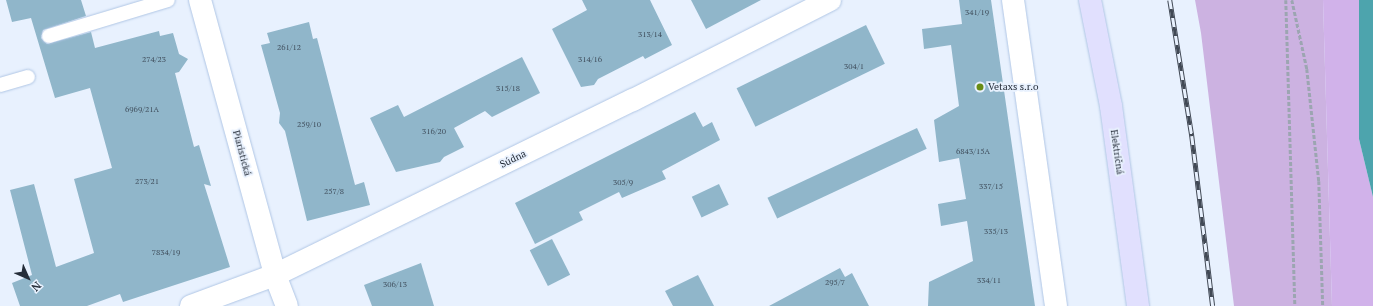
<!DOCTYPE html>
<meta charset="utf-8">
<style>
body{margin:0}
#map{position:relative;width:1373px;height:306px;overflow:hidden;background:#e8f1fe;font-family:"PT Serif",serif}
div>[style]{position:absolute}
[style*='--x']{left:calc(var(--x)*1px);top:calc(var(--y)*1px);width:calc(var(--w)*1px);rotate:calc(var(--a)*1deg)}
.green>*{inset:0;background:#ccb2e1}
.forest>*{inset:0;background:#d1b2ea}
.water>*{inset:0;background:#4da4ad}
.building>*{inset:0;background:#90b6ca;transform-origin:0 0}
.path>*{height:2.5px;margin-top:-1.25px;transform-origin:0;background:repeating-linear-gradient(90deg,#9ca5b1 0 4px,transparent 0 6px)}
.roads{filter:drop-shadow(0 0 1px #b0c6e5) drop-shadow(0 0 1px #b0c6e5)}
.service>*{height:14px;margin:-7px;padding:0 7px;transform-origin:7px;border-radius:7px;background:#fff}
.minor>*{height:22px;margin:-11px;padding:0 11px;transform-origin:11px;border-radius:11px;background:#fff}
.secondary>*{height:22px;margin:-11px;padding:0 11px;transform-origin:11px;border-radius:11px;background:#e1e0fe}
.rail>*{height:4.5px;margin-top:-2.25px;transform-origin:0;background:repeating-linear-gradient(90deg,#e8f1fe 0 9px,#414955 0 18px);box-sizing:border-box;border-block:1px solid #414955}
.dots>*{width:11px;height:11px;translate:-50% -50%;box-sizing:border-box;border:2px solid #e8f1fe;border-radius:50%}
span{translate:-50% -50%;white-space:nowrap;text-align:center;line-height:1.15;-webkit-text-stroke:3.5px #e8f1fe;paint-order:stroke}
.number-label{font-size:8px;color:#404f5d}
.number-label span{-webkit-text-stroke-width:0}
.poi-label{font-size:10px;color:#252d39}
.left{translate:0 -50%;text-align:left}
.street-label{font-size:10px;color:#252d39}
.north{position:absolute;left:8px;top:258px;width:40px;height:40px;-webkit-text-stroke:3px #e8f1fe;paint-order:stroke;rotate:135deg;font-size:11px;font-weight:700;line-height:16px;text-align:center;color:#252d39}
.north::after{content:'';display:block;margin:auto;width:14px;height:18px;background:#252d39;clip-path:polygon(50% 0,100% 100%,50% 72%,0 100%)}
</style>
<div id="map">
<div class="green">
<i style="clip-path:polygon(1195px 0,1323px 0,1332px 306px,1234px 306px,1201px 33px)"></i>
</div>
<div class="forest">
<i style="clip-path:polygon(1323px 0,1359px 0,1359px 139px,1373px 197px,1373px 306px,1332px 306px)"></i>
</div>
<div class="water">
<i style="clip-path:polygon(1359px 0,1373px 0,1373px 197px,1359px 139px)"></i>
</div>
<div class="building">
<i style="clip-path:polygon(6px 0,81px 0,86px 16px,43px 30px,41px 38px,47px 44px,91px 32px,95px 48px,159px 31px,160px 36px,173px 33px,179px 54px,188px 59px,179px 72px,175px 73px,194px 147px,199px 145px,211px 186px,204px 184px,230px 267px,123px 302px,120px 294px,87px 306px,20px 306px,12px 283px,32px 275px,10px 190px,34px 184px,56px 267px,94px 253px,74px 179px,112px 168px,90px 88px,55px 98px,31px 18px,12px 22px)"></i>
<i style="clip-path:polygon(582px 0,650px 0,672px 45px,645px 59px,643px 56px,598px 79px,594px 85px,581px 87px,552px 29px,587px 10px)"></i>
<i style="clip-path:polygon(691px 0,761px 0,706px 29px)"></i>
<i style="clip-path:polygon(959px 0,991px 0,1035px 306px,928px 306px,929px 282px,973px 261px,967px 221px,941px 226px,938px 204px,966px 199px,959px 158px,939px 162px,934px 120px,959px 106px,951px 45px,924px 49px,922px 29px,962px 24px)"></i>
<i style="clip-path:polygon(309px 22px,313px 39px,317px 38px,355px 185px,364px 182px,370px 205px,307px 221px,285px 131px,279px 123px,280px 113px,261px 45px,270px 43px,267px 33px)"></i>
<i style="left:866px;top:25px;width:43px;height:144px;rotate:64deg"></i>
<i style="clip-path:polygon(522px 57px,540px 93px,492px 117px,485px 111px,454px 128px,464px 147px,444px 157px,440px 162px,396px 172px,370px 118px,398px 105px,404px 117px)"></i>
<i style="clip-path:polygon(695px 112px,703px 127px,712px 122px,720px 140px,662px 171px,666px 179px,622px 198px,619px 192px,579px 212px,583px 220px,535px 244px,515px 203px)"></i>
<i style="left:917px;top:128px;width:23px;height:165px;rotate:65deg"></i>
<i style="left:719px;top:184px;width:23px;height:30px;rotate:65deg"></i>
<i style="left:552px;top:239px;width:40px;height:25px;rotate:63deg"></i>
<i style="clip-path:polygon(421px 263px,434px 306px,372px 306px,364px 285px)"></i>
<i style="clip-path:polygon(840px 268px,845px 277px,852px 273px,869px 306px,769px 306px)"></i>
<i style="clip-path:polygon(698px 275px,714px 306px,673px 306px,665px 291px)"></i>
</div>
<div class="path">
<i style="--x:1286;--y:0;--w:306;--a:88.3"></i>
<i style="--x:1292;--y:0;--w:71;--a:77.7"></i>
<i style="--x:1307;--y:69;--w:113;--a:83.9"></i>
<i style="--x:1319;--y:181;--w:125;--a:88.2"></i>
</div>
<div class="roads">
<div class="service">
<i style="--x:49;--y:36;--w:124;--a:-16.8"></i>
<i style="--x:0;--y:85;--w:29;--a:-16"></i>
</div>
<div class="minor">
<i style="--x:200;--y:0;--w:285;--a:74.7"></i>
<i style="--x:275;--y:275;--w:33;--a:69"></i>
<i style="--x:1013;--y:0;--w:309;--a:82"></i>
<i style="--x:191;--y:306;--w:90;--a:-20.3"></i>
<i style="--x:275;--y:275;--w:398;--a:-26.1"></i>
<i style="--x:633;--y:100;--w:221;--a:-26.9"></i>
</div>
<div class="secondary">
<i style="--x:1090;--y:0;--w:108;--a:78.8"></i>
<i style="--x:1111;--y:106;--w:202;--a:82.3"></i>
</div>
</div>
<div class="rail">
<i style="--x:1170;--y:0;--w:138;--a:80.8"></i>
<i style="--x:1192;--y:136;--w:171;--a:83"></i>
</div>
<div class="dots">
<i style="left:980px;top:87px;background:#698d16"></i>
</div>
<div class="number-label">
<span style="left:977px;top:13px">341/19</span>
<span style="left:650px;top:35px">313/14</span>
<span style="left:289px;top:48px">261/12</span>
<span style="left:154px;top:60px">274/23</span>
<span style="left:590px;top:60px">314/16</span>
<span style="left:854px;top:67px">304/1</span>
<span style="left:508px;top:89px">315/18</span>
<span style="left:142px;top:110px">6969/21A</span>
<span style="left:309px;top:125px">259/10</span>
<span style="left:434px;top:132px">316/20</span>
<span style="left:973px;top:152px">6843/15A</span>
<span style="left:147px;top:182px">273/21</span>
<span style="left:623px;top:183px">305/9</span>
<span style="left:991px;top:187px">337/15</span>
<span style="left:334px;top:192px">257/8</span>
<span style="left:996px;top:232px">335/13</span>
<span style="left:166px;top:253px">7834/19</span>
<span style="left:989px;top:281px">334/11</span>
<span style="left:835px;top:283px">295/7</span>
<span style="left:395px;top:285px">306/13</span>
</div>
<div class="poi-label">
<span class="left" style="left:988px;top:87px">Vetaxs s.r.o</span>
</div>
<div class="street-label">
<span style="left:1117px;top:152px;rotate:82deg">Električná</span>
<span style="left:242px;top:153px;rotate:75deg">Piaristická</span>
<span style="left:513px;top:159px;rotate:-26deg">Súdna</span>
</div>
<div class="north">N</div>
</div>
